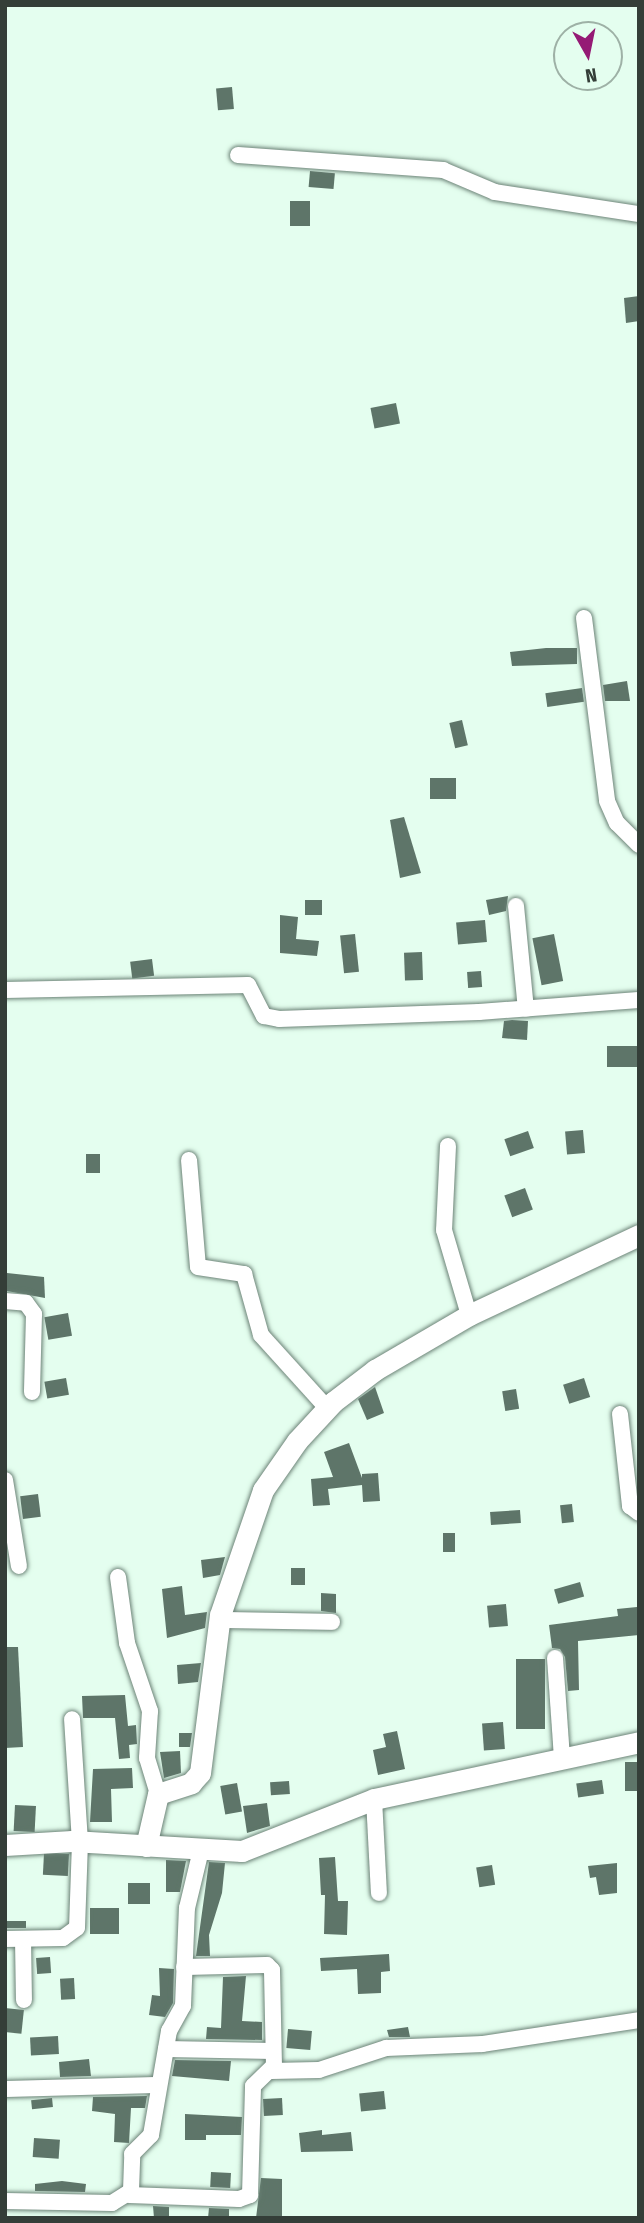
<!DOCTYPE html>
<style>
body{margin:0}
#map{position:relative;width:644px;height:2223px;overflow:hidden;background:#e4feef;font-family:"Fira Sans Condensed",sans-serif}
div>[style]{position:absolute}
[style*='--x']{left:calc(var(--x)*1px);top:calc(var(--y)*1px);width:calc(var(--w)*1px);rotate:calc(var(--a)*1deg)}
.building>*{inset:0;background:#5e7569;transform-origin:0 0}
.roads{filter:drop-shadow(0 0 2px #6c8377) drop-shadow(0 0 2px #6c8377)}
.minor>*{height:16px;margin:-8px;padding:0 8px;transform-origin:8px;border-radius:8px;background:#fff}
.tertiary>*{height:21px;margin:-10.5px;padding:0 10.5px;transform-origin:10.5px;border-radius:10.5px;background:#fff}
span{translate:-50% -50%;white-space:nowrap;text-align:center;line-height:1.15;-webkit-text-stroke:7px #e4feef;paint-order:stroke}
.frame{position:absolute;inset:0;border:7px solid #343e38;pointer-events:none}
.north{position:absolute;left:553px;top:21px;width:70px;height:70px;box-sizing:border-box;background:#e4feef;border:2px solid #9eb1a6;border-radius:50%;rotate:171deg;font-size:19px;font-weight:700;line-height:28px;text-align:center;color:#343e38}
.north::after{content:'';display:block;margin:auto;width:24px;height:32px;background:#951a75;clip-path:polygon(50% 0,100% 100%,50% 72%,0 100%)}
</style>
<div id="map">
<div class="building">
<i style="left:232px;top:87px;width:22px;height:16px;rotate:85deg"></i>
<i style="left:310px;top:171px;width:25px;height:16px;rotate:5deg"></i>
<i style="left:290px;top:201px;width:20px;height:25px"></i>
<i style="clip-path:polygon(639px 296px,639px 321px,626px 323px,624px 298px)"></i>
<i style="left:396px;top:403px;width:21px;height:26px;rotate:79deg"></i>
<i style="clip-path:polygon(546px 648px,577px 648px,577px 664px,512px 666px,510px 652px)"></i>
<i style="clip-path:polygon(627px 681px,630px 701px,605px 701px,603px 685px)"></i>
<i style="left:582px;top:688px;width:14px;height:37px;rotate:82deg"></i>
<i style="left:462px;top:720px;width:26px;height:13px;rotate:77deg"></i>
<i style="left:456px;top:778px;width:21px;height:26px;rotate:90deg"></i>
<i style="clip-path:polygon(404px 817px,421px 873px,400px 878px,390px 820px)"></i>
<i style="clip-path:polygon(508px 896px,506px 911px,489px 915px,486px 900px)"></i>
<i style="left:305px;top:900px;width:17px;height:15px"></i>
<i style="clip-path:polygon(280px 915px,298px 917px,296px 939px,319px 941px,317px 956px,280px 953px)"></i>
<i style="left:485px;top:920px;width:22px;height:29px;rotate:85deg"></i>
<i style="left:355px;top:934px;width:38px;height:15px;rotate:84deg"></i>
<i style="left:554px;top:934px;width:48px;height:22px;rotate:79deg"></i>
<i style="left:422px;top:952px;width:28px;height:18px;rotate:88deg"></i>
<i style="left:152px;top:959px;width:17px;height:22px;rotate:83deg"></i>
<i style="left:481px;top:971px;width:16px;height:14px;rotate:86deg"></i>
<i style="clip-path:polygon(512px 1020px,528px 1021px,527px 1040px,502px 1038px,504px 1021px)"></i>
<i style="left:639px;top:1046px;width:21px;height:32px;rotate:90deg"></i>
<i style="left:583px;top:1130px;width:23px;height:18px;rotate:85deg"></i>
<i style="left:528px;top:1131px;width:18px;height:25px;rotate:71deg"></i>
<i style="left:86px;top:1154px;width:14px;height:19px"></i>
<i style="left:525px;top:1188px;width:23px;height:22px;rotate:70deg"></i>
<i style="clip-path:polygon(7px 1273px,44px 1277px,45px 1298px,7px 1291px)"></i>
<i style="left:68px;top:1313px;width:23px;height:24px;rotate:80deg"></i>
<i style="left:66px;top:1378px;width:17px;height:22px;rotate:80deg"></i>
<i style="left:584px;top:1378px;width:20px;height:22px;rotate:72deg"></i>
<i style="clip-path:polygon(375px 1387px,384px 1413px,367px 1420px,358px 1399px)"></i>
<i style="left:516px;top:1389px;width:20px;height:14px;rotate:81deg"></i>
<i style="clip-path:polygon(349px 1443px,362px 1478px,362px 1474px,378px 1473px,380px 1501px,363px 1502px,362px 1485px,328px 1489px,330px 1505px,313px 1506px,311px 1479px,333px 1477px,324px 1452px)"></i>
<i style="left:38px;top:1494px;width:23px;height:18px;rotate:83deg"></i>
<i style="left:572px;top:1504px;width:18px;height:12px;rotate:84deg"></i>
<i style="left:520px;top:1510px;width:13px;height:30px;rotate:86deg"></i>
<i style="left:455px;top:1533px;width:19px;height:12px;rotate:90deg"></i>
<i style="clip-path:polygon(225px 1557px,220px 1575px,203px 1578px,201px 1560px)"></i>
<i style="left:291px;top:1568px;width:14px;height:17px"></i>
<i style="left:580px;top:1582px;width:15px;height:27px;rotate:74deg"></i>
<i style="clip-path:polygon(182px 1586px,185px 1615px,207px 1612px,205px 1628px,167px 1638px,162px 1589px)"></i>
<i style="clip-path:polygon(321px 1593px,336px 1594px,336px 1613px,321px 1611px)"></i>
<i style="left:506px;top:1604px;width:22px;height:19px;rotate:85deg"></i>
<i style="clip-path:polygon(637px 1607px,639px 1635px,578px 1641px,579px 1690px,568px 1691px,565px 1657px,560px 1649px,552px 1648px,549px 1625px,618px 1616px,617px 1609px)"></i>
<i style="clip-path:polygon(5px 1647px,18px 1647px,23px 1747px,5px 1748px)"></i>
<i style="left:516px;top:1659px;width:29px;height:70px"></i>
<i style="clip-path:polygon(201px 1663px,198px 1682px,178px 1684px,177px 1665px)"></i>
<i style="clip-path:polygon(125px 1695px,128px 1726px,136px 1725px,137px 1744px,129px 1745px,130px 1758px,119px 1759px,115px 1718px,83px 1718px,82px 1696px)"></i>
<i style="left:503px;top:1722px;width:27px;height:21px;rotate:86deg"></i>
<i style="clip-path:polygon(397px 1731px,405px 1769px,378px 1775px,373px 1750px,386px 1747px,383px 1734px)"></i>
<i style="clip-path:polygon(179px 1733px,192px 1733px,190px 1747px,179px 1747px)"></i>
<i style="clip-path:polygon(180px 1751px,181px 1773px,164px 1778px,160px 1752px)"></i>
<i style="left:625px;top:1762px;width:14px;height:29px"></i>
<i style="clip-path:polygon(132px 1768px,133px 1788px,111px 1789px,112px 1822px,90px 1822px,93px 1769px)"></i>
<i style="left:602px;top:1780px;width:14px;height:26px;rotate:82deg"></i>
<i style="left:289px;top:1781px;width:13px;height:19px;rotate:86deg"></i>
<i style="left:237px;top:1783px;width:29px;height:17px;rotate:80deg"></i>
<i style="clip-path:polygon(267px 1803px,270px 1826px,247px 1833px,243px 1806px)"></i>
<i style="left:15px;top:1805px;width:21px;height:26px;rotate:3deg"></i>
<i style="left:69px;top:1854px;width:22px;height:25px;rotate:93deg"></i>
<i style="clip-path:polygon(335px 1857px,338px 1901px,348px 1901px,347px 1935px,324px 1934px,325px 1895px,321px 1895px,319px 1858px)"></i>
<i style="clip-path:polygon(166px 1860px,186px 1861px,180px 1892px,166px 1892px)"></i>
<i style="clip-path:polygon(209px 1862px,225px 1863px,222px 1893px,209px 1935px,210px 1956px,196px 1956px)"></i>
<i style="clip-path:polygon(617px 1863px,617px 1893px,599px 1895px,596px 1877px,590px 1878px,588px 1866px)"></i>
<i style="left:492px;top:1865px;width:20px;height:16px;rotate:81deg"></i>
<i style="left:128px;top:1883px;width:22px;height:21px"></i>
<i style="left:90px;top:1908px;width:29px;height:26px"></i>
<i style="left:7px;top:1921px;width:19px;height:7px"></i>
<i style="clip-path:polygon(389px 1954px,390px 1971px,381px 1972px,381px 1993px,358px 1994px,357px 1969px,321px 1971px,320px 1958px)"></i>
<i style="left:50px;top:1957px;width:16px;height:14px;rotate:86deg"></i>
<i style="clip-path:polygon(159px 1968px,174px 1969px,173px 2003px,165px 2017px,149px 2015px,152px 1995px,160px 1996px)"></i>
<i style="clip-path:polygon(246px 1976px,242px 2021px,262px 2022px,262px 2040px,206px 2039px,207px 2027px,221px 2028px,223px 1977px)"></i>
<i style="left:74px;top:1978px;width:21px;height:14px;rotate:87deg"></i>
<i style="left:5px;top:2008px;width:19px;height:24px;rotate:6deg"></i>
<i style="clip-path:polygon(408px 2027px,410px 2037px,389px 2037px,387px 2030px)"></i>
<i style="left:288px;top:2029px;width:24px;height:19px;rotate:5deg"></i>
<i style="left:58px;top:2036px;width:18px;height:28px;rotate:87deg"></i>
<i style="clip-path:polygon(89px 2059px,91px 2076px,60px 2077px,59px 2062px)"></i>
<i style="clip-path:polygon(175px 2060px,231px 2061px,229px 2081px,172px 2076px)"></i>
<i style="left:384px;top:2091px;width:18px;height:25px;rotate:84deg"></i>
<i style="clip-path:polygon(147px 2096px,145px 2108px,131px 2108px,129px 2143px,114px 2142px,115px 2114px,92px 2111px,93px 2097px)"></i>
<i style="left:52px;top:2098px;width:9px;height:21px;rotate:84deg"></i>
<i style="left:282px;top:2098px;width:17px;height:19px;rotate:87deg"></i>
<i style="clip-path:polygon(185px 2114px,242px 2117px,241px 2135px,206px 2135px,206px 2140px,185px 2140px)"></i>
<i style="clip-path:polygon(322px 2130px,322px 2135px,351px 2132px,353px 2151px,301px 2152px,299px 2133px)"></i>
<i style="left:34px;top:2138px;width:26px;height:19px;rotate:4deg"></i>
<i style="left:211px;top:2172px;width:20px;height:15px;rotate:3deg"></i>
<i style="clip-path:polygon(261px 2178px,282px 2179px,282px 2218px,256px 2218px)"></i>
<i style="clip-path:polygon(62px 2181px,86px 2184px,85px 2192px,35px 2191px,35px 2184px)"></i>
<i style="clip-path:polygon(153px 2206px,169px 2207px,169px 2218px,154px 2218px)"></i>
<i style="clip-path:polygon(209px 2208px,229px 2209px,229px 2218px,208px 2218px)"></i>
</div>
<div class="roads">
<div class="minor">
<i style="--x:238;--y:155;--w:206;--a:4.2"></i>
<i style="--x:443;--y:170;--w:56;--a:22.9"></i>
<i style="--x:495;--y:192;--w:146;--a:8.7"></i>
<i style="--x:584;--y:618;--w:184;--a:82.8"></i>
<i style="--x:607;--y:801;--w:24;--a:66"></i>
<i style="--x:617;--y:823;--w:31;--a:45"></i>
<i style="--x:516;--y:906;--w:103;--a:84.5"></i>
<i style="--x:5;--y:990;--w:243;--a:-1.2"></i>
<i style="--x:248;--y:985;--w:35;--a:63"></i>
<i style="--x:264;--y:1016;--w:15;--a:11"></i>
<i style="--x:279;--y:1019;--w:200;--a:-2"></i>
<i style="--x:479;--y:1012;--w:160;--a:-4.3"></i>
<i style="--x:448;--y:1146;--w:84;--a:92.7"></i>
<i style="--x:444;--y:1230;--w:89;--a:73.6"></i>
<i style="--x:189;--y:1160;--w:107;--a:85.2"></i>
<i style="--x:198;--y:1267;--w:47;--a:8.7"></i>
<i style="--x:244;--y:1274;--w:63;--a:74.4"></i>
<i style="--x:261;--y:1335;--w:98;--a:47.9"></i>
<i style="--x:5;--y:1301;--w:21;--a:5"></i>
<i style="--x:26;--y:1303;--w:14;--a:54"></i>
<i style="--x:34;--y:1314;--w:78;--a:91.5"></i>
<i style="--x:620;--y:1414;--w:93;--a:83.8"></i>
<i style="--x:630;--y:1506;--w:11;--a:38"></i>
<i style="--x:5;--y:1480;--w:87;--a:80.8"></i>
<i style="--x:118;--y:1577;--w:67;--a:82.2"></i>
<i style="--x:127;--y:1643;--w:72;--a:71.3"></i>
<i style="--x:150;--y:1711;--w:47;--a:93.7"></i>
<i style="--x:147;--y:1758;--w:38;--a:73"></i>
<i style="--x:219;--y:1620;--w:113;--a:1"></i>
<i style="--x:555;--y:1658;--w:101;--a:86"></i>
<i style="--x:374;--y:1799;--w:94;--a:87"></i>
<i style="--x:5;--y:1939;--w:58;--a:-1"></i>
<i style="--x:63;--y:1938;--w:17;--a:-36"></i>
<i style="--x:77;--y:1928;--w:86;--a:-88"></i>
<i style="--x:80;--y:1842;--w:123;--a:-93.7"></i>
<i style="--x:23;--y:1939;--w:61;--a:89.1"></i>
<i style="--x:166;--y:2049;--w:107;--a:1.1"></i>
<i style="--x:271;--y:2071;--w:48;--a:-1.2"></i>
<i style="--x:319;--y:2070;--w:71;--a:-18.2"></i>
<i style="--x:386;--y:2048;--w:97;--a:-2.4"></i>
<i style="--x:483;--y:2044;--w:158;--a:-8.7"></i>
<i style="--x:5;--y:2089;--w:152;--a:-1.5"></i>
<i style="--x:129;--y:2195;--w:110;--a:2.1"></i>
<i style="--x:239;--y:2199;--w:12;--a:-20"></i>
<i style="--x:250;--y:2195;--w:109;--a:-88.4"></i>
<i style="--x:253;--y:2086;--w:29;--a:-44"></i>
<i style="--x:274;--y:2066;--w:96;--a:-91.2"></i>
<i style="--x:272;--y:1970;--w:7;--a:-135"></i>
<i style="--x:267;--y:1965;--w:83;--a:178.6"></i>
<i style="--x:5;--y:2201;--w:107;--a:1.1"></i>
<i style="--x:112;--y:2203;--w:22;--a:-32"></i>
<i style="--x:131;--y:2191;--w:37;--a:-88"></i>
<i style="--x:132;--y:2154;--w:27;--a:-45"></i>
<i style="--x:151;--y:2135;--w:106;--a:-80.2"></i>
<i style="--x:169;--y:2031;--w:29;--a:-61"></i>
<i style="--x:183;--y:2006;--w:98;--a:-87.7"></i>
<i style="--x:187;--y:1908;--w:60;--a:-76.4"></i>
</div>
<div class="tertiary">
<i style="--x:5;--y:1845;--w:67;--a:-3.4"></i>
<i style="--x:72;--y:1841;--w:170;--a:3.4"></i>
<i style="--x:242;--y:1851;--w:142;--a:-21.5"></i>
<i style="--x:374;--y:1799;--w:271;--a:-12.1"></i>
<i style="--x:146;--y:1846;--w:53;--a:-77"></i>
<i style="--x:158;--y:1794;--w:35;--a:-18"></i>
<i style="--x:191;--y:1783;--w:13;--a:-48"></i>
<i style="--x:200;--y:1773;--w:159;--a:-82.8"></i>
<i style="--x:220;--y:1615;--w:132;--a:-71"></i>
<i style="--x:263;--y:1490;--w:60;--a:-55.2"></i>
<i style="--x:297;--y:1441;--w:53;--a:-47.3"></i>
<i style="--x:333;--y:1402;--w:53;--a:-37.3"></i>
<i style="--x:375;--y:1370;--w:109;--a:-30.3"></i>
<i style="--x:469;--y:1315;--w:188;--a:-25.2"></i>
</div>
</div>
<div class="frame"></div>
<div class="north">N</div>
</div>
